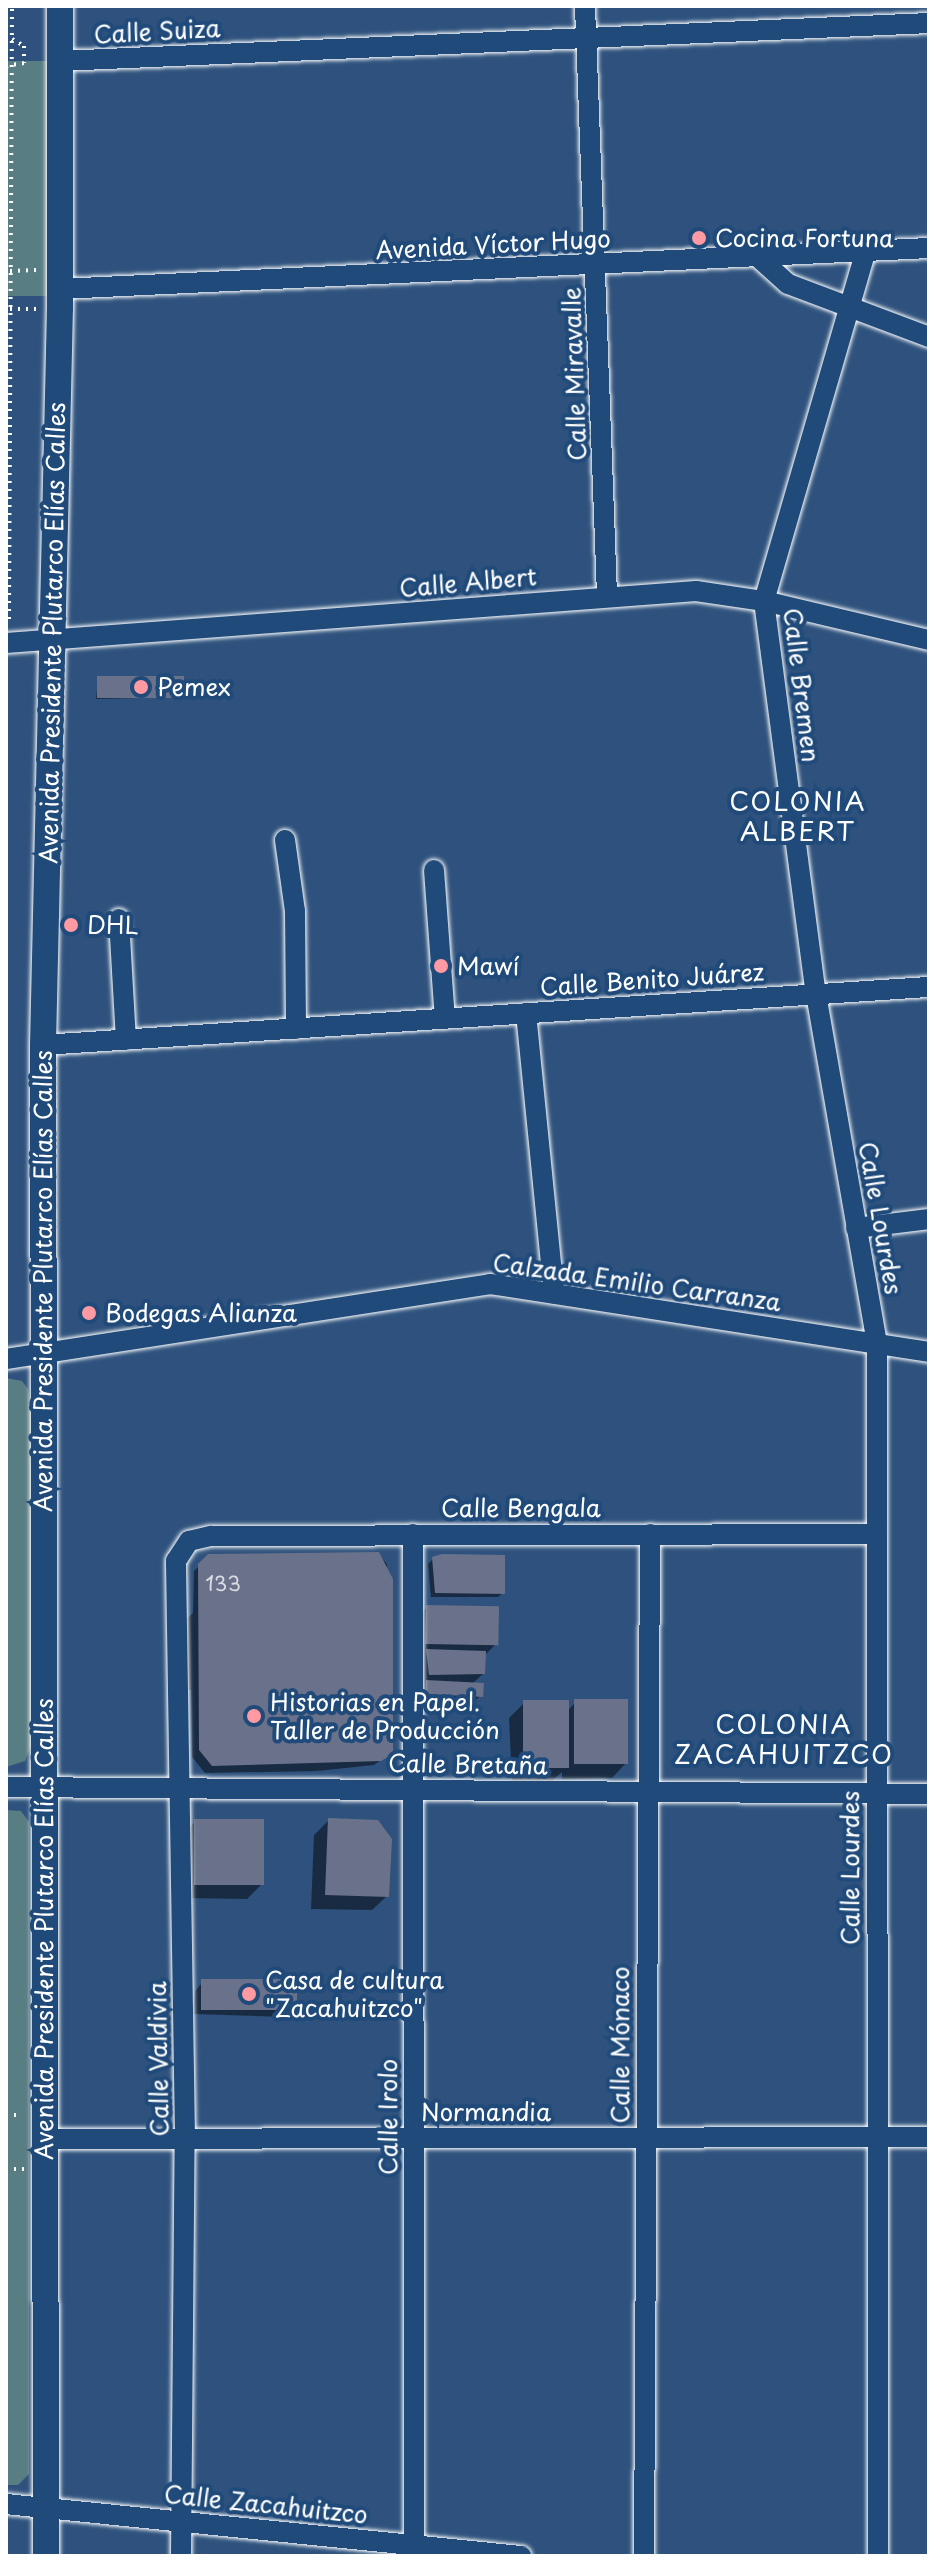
<!DOCTYPE html>
<meta charset="utf-8">
<style>
body{margin:0}
#map{position:relative;width:935px;height:2562px;overflow:hidden;background:#2e527d;font-family:"Playpen Sans",sans-serif}
div>[style]{position:absolute}
[style*='--x']{left:calc(var(--x)*1px);top:calc(var(--y)*1px);width:calc(var(--w)*1px);rotate:calc(var(--a)*1deg)}
.green>*{inset:0;background:#587d83;transform-origin:0 0}
.shadow>*{inset:0;background:#0007}
.building>*{inset:0;background:#69728a;transform-origin:0 0}
.path>*{height:4px;margin-top:-2px;transform-origin:0;background:repeating-linear-gradient(90deg,#fff 0 2px,transparent 0 8px)}
.roads{filter:drop-shadow(0 0 2px #fff) drop-shadow(0 0 2px #fff)}
.minor>*{height:20px;margin:-10px;padding:0 10px;transform-origin:10px;border-radius:10px;background:#1f4a7a}
.major>*{height:26px;margin:-13px;padding:0 13px;transform-origin:13px;border-radius:13px;background:#1f4a7a}
.dots>*{width:22px;height:22px;translate:-50% -50%;box-sizing:border-box;border:4px solid #1f4a7a;border-radius:50%}
span{translate:-50% -50%;white-space:nowrap;text-align:center;line-height:1.15;-webkit-text-stroke:8px #1f4a7a;paint-order:stroke}
.number-label{font-size:20px;color:#dadce2}
.number-label span{-webkit-text-stroke-width:0}
.street-label{font-size:24px;color:#fff}
.poi-label{font-size:24px;color:#fff}
.left{translate:0 -50%;text-align:left}
.neighbourhood-label{font-size:26px;color:#fff;letter-spacing:2px}
.frame{position:absolute;inset:0;border:8px solid #fff;pointer-events:none}
</style>
<div id="map">
<div class="green">
<i style="left:59px;top:61px;width:235px;height:53px;rotate:90deg"></i>
<i style="clip-path:polygon(6px 1378px,22px 1381px,28px 1389px,32px 1415px,32px 1743px,25px 1761px,6px 1767px)"></i>
<i style="clip-path:polygon(6px 1810px,21px 1811px,29px 1822px,29px 2474px,18px 2485px,6px 2485px)"></i>
</div>
<div class="shadow">
<i style="clip-path:polygon(98px 678px,182px 697px,96px 699px)"></i>
<i style="clip-path:polygon(378px 1554px,387px 1564px,391px 1753px,374px 1765px,317px 1771px,205px 1773px,192px 1757px,191px 1690px,184px 1690px,183px 1622px,193px 1613px,194px 1571px,209px 1556px)"></i>
<i style="clip-path:polygon(433px 1559px,503px 1593px,498px 1597px,431px 1597px,428px 1564px)"></i>
<i style="clip-path:polygon(427px 1607px,496px 1644px,484px 1656px,483px 1674px,472px 1684px,480px 1696px,465px 1710px,412px 1708px,413px 1622px)"></i>
<i style="clip-path:polygon(524px 1703px,567px 1711px,575px 1703px,626px 1763px,612px 1778px,562px 1779px,562px 1772px,552px 1781px,512px 1782px,509px 1718px)"></i>
<i style="clip-path:polygon(329px 1820px,387px 1896px,372px 1910px,311px 1909px,314px 1835px)"></i>
<i style="clip-path:polygon(195px 1822px,262px 1884px,247px 1899px,183px 1898px,180px 1836px)"></i>
<i style="clip-path:polygon(202px 1983px,295px 2009px,287px 2017px,193px 2014px,195px 1991px)"></i>
</div>
<div class="building">
<i style="left:97px;top:676px;width:87px;height:22px"></i>
<i style="clip-path:polygon(379px 1552px,393px 1579px,393px 1754px,381px 1761px,212px 1766px,199px 1750px,198px 1564px,208px 1554px)"></i>
<i style="clip-path:polygon(442px 1554px,505px 1555px,505px 1594px,435px 1593px,432px 1557px)"></i>
<i style="left:426px;top:1605px;width:73px;height:39px;rotate:1deg"></i>
<i style="clip-path:polygon(426px 1649px,486px 1651px,485px 1674px,429px 1675px)"></i>
<i style="left:426px;top:1680px;width:58px;height:14px;rotate:3deg"></i>
<i style="left:628px;top:1699px;width:65px;height:54px;rotate:90deg"></i>
<i style="left:569px;top:1700px;width:68px;height:46px;rotate:90deg"></i>
<i style="clip-path:polygon(328px 1818px,378px 1820px,392px 1839px,389px 1897px,325px 1895px)"></i>
<i style="left:264px;top:1819px;width:66px;height:70px;rotate:90deg"></i>
<i style="left:297px;top:1979px;width:31px;height:96px;rotate:90deg"></i>
</div>
<div class="path">
<i style="--x:6;--y:42;--w:7;--a:-27"></i>
<i style="--x:12;--y:39;--w:14;--a:30"></i>
<i style="--x:24;--y:46;--w:17;--a:90"></i>
<i style="--x:24;--y:63;--w:18;--a:171"></i>
<i style="--x:10;--y:271;--w:27;--a:-2"></i>
<i style="--x:10;--y:309;--w:27;--a:0"></i>
<i style="--x:9;--y:619;--w:613;--a:-89.72"></i>
<i style="--x:6;--y:2115;--w:16;--a:0"></i>
<i style="--x:6;--y:2169;--w:18;--a:0"></i>
</div>
<div class="roads">
<div class="minor">
<i style="--x:585;--y:6;--w:590;--a:87.86"></i>
<i style="--x:60;--y:61;--w:870;--a:-2.5"></i>
<i style="--x:866;--y:250;--w:366;--a:106.2"></i>
<i style="--x:764;--y:601;--w:396;--a:82.5"></i>
<i style="--x:816;--y:994;--w:355;--a:80.1"></i>
<i style="--x:877;--y:1344;--w:1212;--a:89.95"></i>
<i style="--x:758;--y:257;--w:40;--a:42"></i>
<i style="--x:788;--y:284;--w:151;--a:20.6"></i>
<i style="--x:60;--y:289;--w:870;--a:-2.7"></i>
<i style="--x:6;--y:643;--w:692;--a:-4.31"></i>
<i style="--x:696;--y:591;--w:69;--a:8.4"></i>
<i style="--x:764;--y:601;--w:170;--a:13.3"></i>
<i style="--x:285;--y:840;--w:72;--a:82"></i>
<i style="--x:295;--y:911;--w:118;--a:89.5"></i>
<i style="--x:434;--y:870;--w:149;--a:85.8"></i>
<i style="--x:119;--y:919;--w:121;--a:86.7"></i>
<i style="--x:526;--y:1013;--w:282;--a:84.3"></i>
<i style="--x:43;--y:1045;--w:888;--a:-3.75"></i>
<i style="--x:856;--y:1228;--w:74;--a:-7"></i>
<i style="--x:6;--y:1359;--w:490;--a:-8.8"></i>
<i style="--x:490;--y:1284;--w:444;--a:8.8"></i>
<i style="--x:413;--y:1534;--w:1022;--a:89.94"></i>
<i style="--x:6;--y:1787;--w:923;--a:0.43"></i>
<i style="--x:44;--y:2139;--w:885;--a:-0.13"></i>
<i style="--x:6;--y:2504;--w:518;--a:5.77"></i>
<i style="--x:181;--y:2556;--w:419;--a:-89.5"></i>
<i style="--x:185;--y:2137;--w:576;--a:-90.9"></i>
<i style="--x:176;--y:1561;--w:24;--a:-57"></i>
<i style="--x:189;--y:1541;--w:23;--a:-13"></i>
<i style="--x:211;--y:1536;--w:666;--a:-0.17"></i>
<i style="--x:644;--y:2556;--w:1022;--a:-89.66"></i>
</div>
<div class="major">
<i style="--x:46;--y:2556;--w:1511;--a:-90.11"></i>
<i style="--x:43;--y:1045;--w:737;--a:-88.68"></i>
<i style="--x:60;--y:308;--w:302;--a:-90"></i>
</div>
</div>
<div class="dots">
<i style="left:699px;top:238px;background:#ff9aa2"></i>
<i style="left:141px;top:687px;background:#ff9aa2"></i>
<i style="left:71px;top:925px;background:#ff9aa2"></i>
<i style="left:441px;top:966px;background:#ff9aa2"></i>
<i style="left:89px;top:1313px;background:#ff9aa2"></i>
<i style="left:254px;top:1716px;background:#ff9aa2"></i>
<i style="left:249px;top:1994px;background:#ff9aa2"></i>
</div>
<div class="number-label">
<span style="left:223px;top:1583px">133</span>
</div>
<div class="street-label">
<span style="left:157px;top:31px;rotate:-3deg">Calle Suiza</span>
<span style="left:493px;top:244px;rotate:-3deg">Avenida Víctor Hugo</span>
<span style="left:574px;top:374px;rotate:-92deg">Calle Miravalle</span>
<span style="left:468px;top:582px;rotate:-5deg">Calle Albert</span>
<span style="left:52px;top:633px;rotate:-89deg">Avenida Presidente Plutarco Elías Calles</span>
<span style="left:802px;top:685px;rotate:83deg">Calle Bremen</span>
<span style="left:652px;top:979px;rotate:-4deg">Calle Benito Juárez</span>
<span style="left:881px;top:1218px;rotate:80deg">Calle Lourdes</span>
<span style="left:43px;top:1281px;rotate:-90deg">Avenida Presidente Plutarco Elías Calles</span>
<span style="left:637px;top:1282px;rotate:8deg">Calzada Emilio Carranza</span>
<span style="left:521px;top:1508px">Calle Bengala</span>
<span style="left:468px;top:1764px;rotate:1deg">Calle Bretaña</span>
<span style="left:850px;top:1868px;rotate:-90deg">Calle Lourdes</span>
<span style="left:44px;top:1929px;rotate:-90deg">Avenida Presidente Plutarco Elías Calles</span>
<span style="left:620px;top:2045px;rotate:-90deg">Calle Mónaco</span>
<span style="left:158px;top:2059px;rotate:-91deg">Calle Valdivia</span>
<span style="left:486px;top:2112px">Normandia</span>
<span style="left:388px;top:2117px;rotate:-90deg">Calle Irolo</span>
<span style="left:266px;top:2504px;rotate:6deg">Calle Zacahuitzco</span>
</div>
<div class="poi-label">
<span class="left" style="left:715px;top:238px">Cocina Fortuna</span>
<span class="left" style="left:157px;top:687px">Pemex</span>
<span class="left" style="left:87px;top:925px">DHL</span>
<span class="left" style="left:457px;top:966px">Mawí</span>
<span class="left" style="left:105px;top:1313px">Bodegas Alianza</span>
<span class="left" style="left:270px;top:1716px">Historias en Papel.<br>Taller de Producción</span>
<span class="left" style="left:265px;top:1994px">Casa de cultura<br>"Zacahuitzco"</span>
</div>
<div class="neighbourhood-label">
<span style="left:798px;top:816px">COLONIA<br>ALBERT</span>
<span style="left:784px;top:1739px">COLONIA<br>ZACAHUITZCO</span>
</div>
<div class="frame"></div>
</div>
